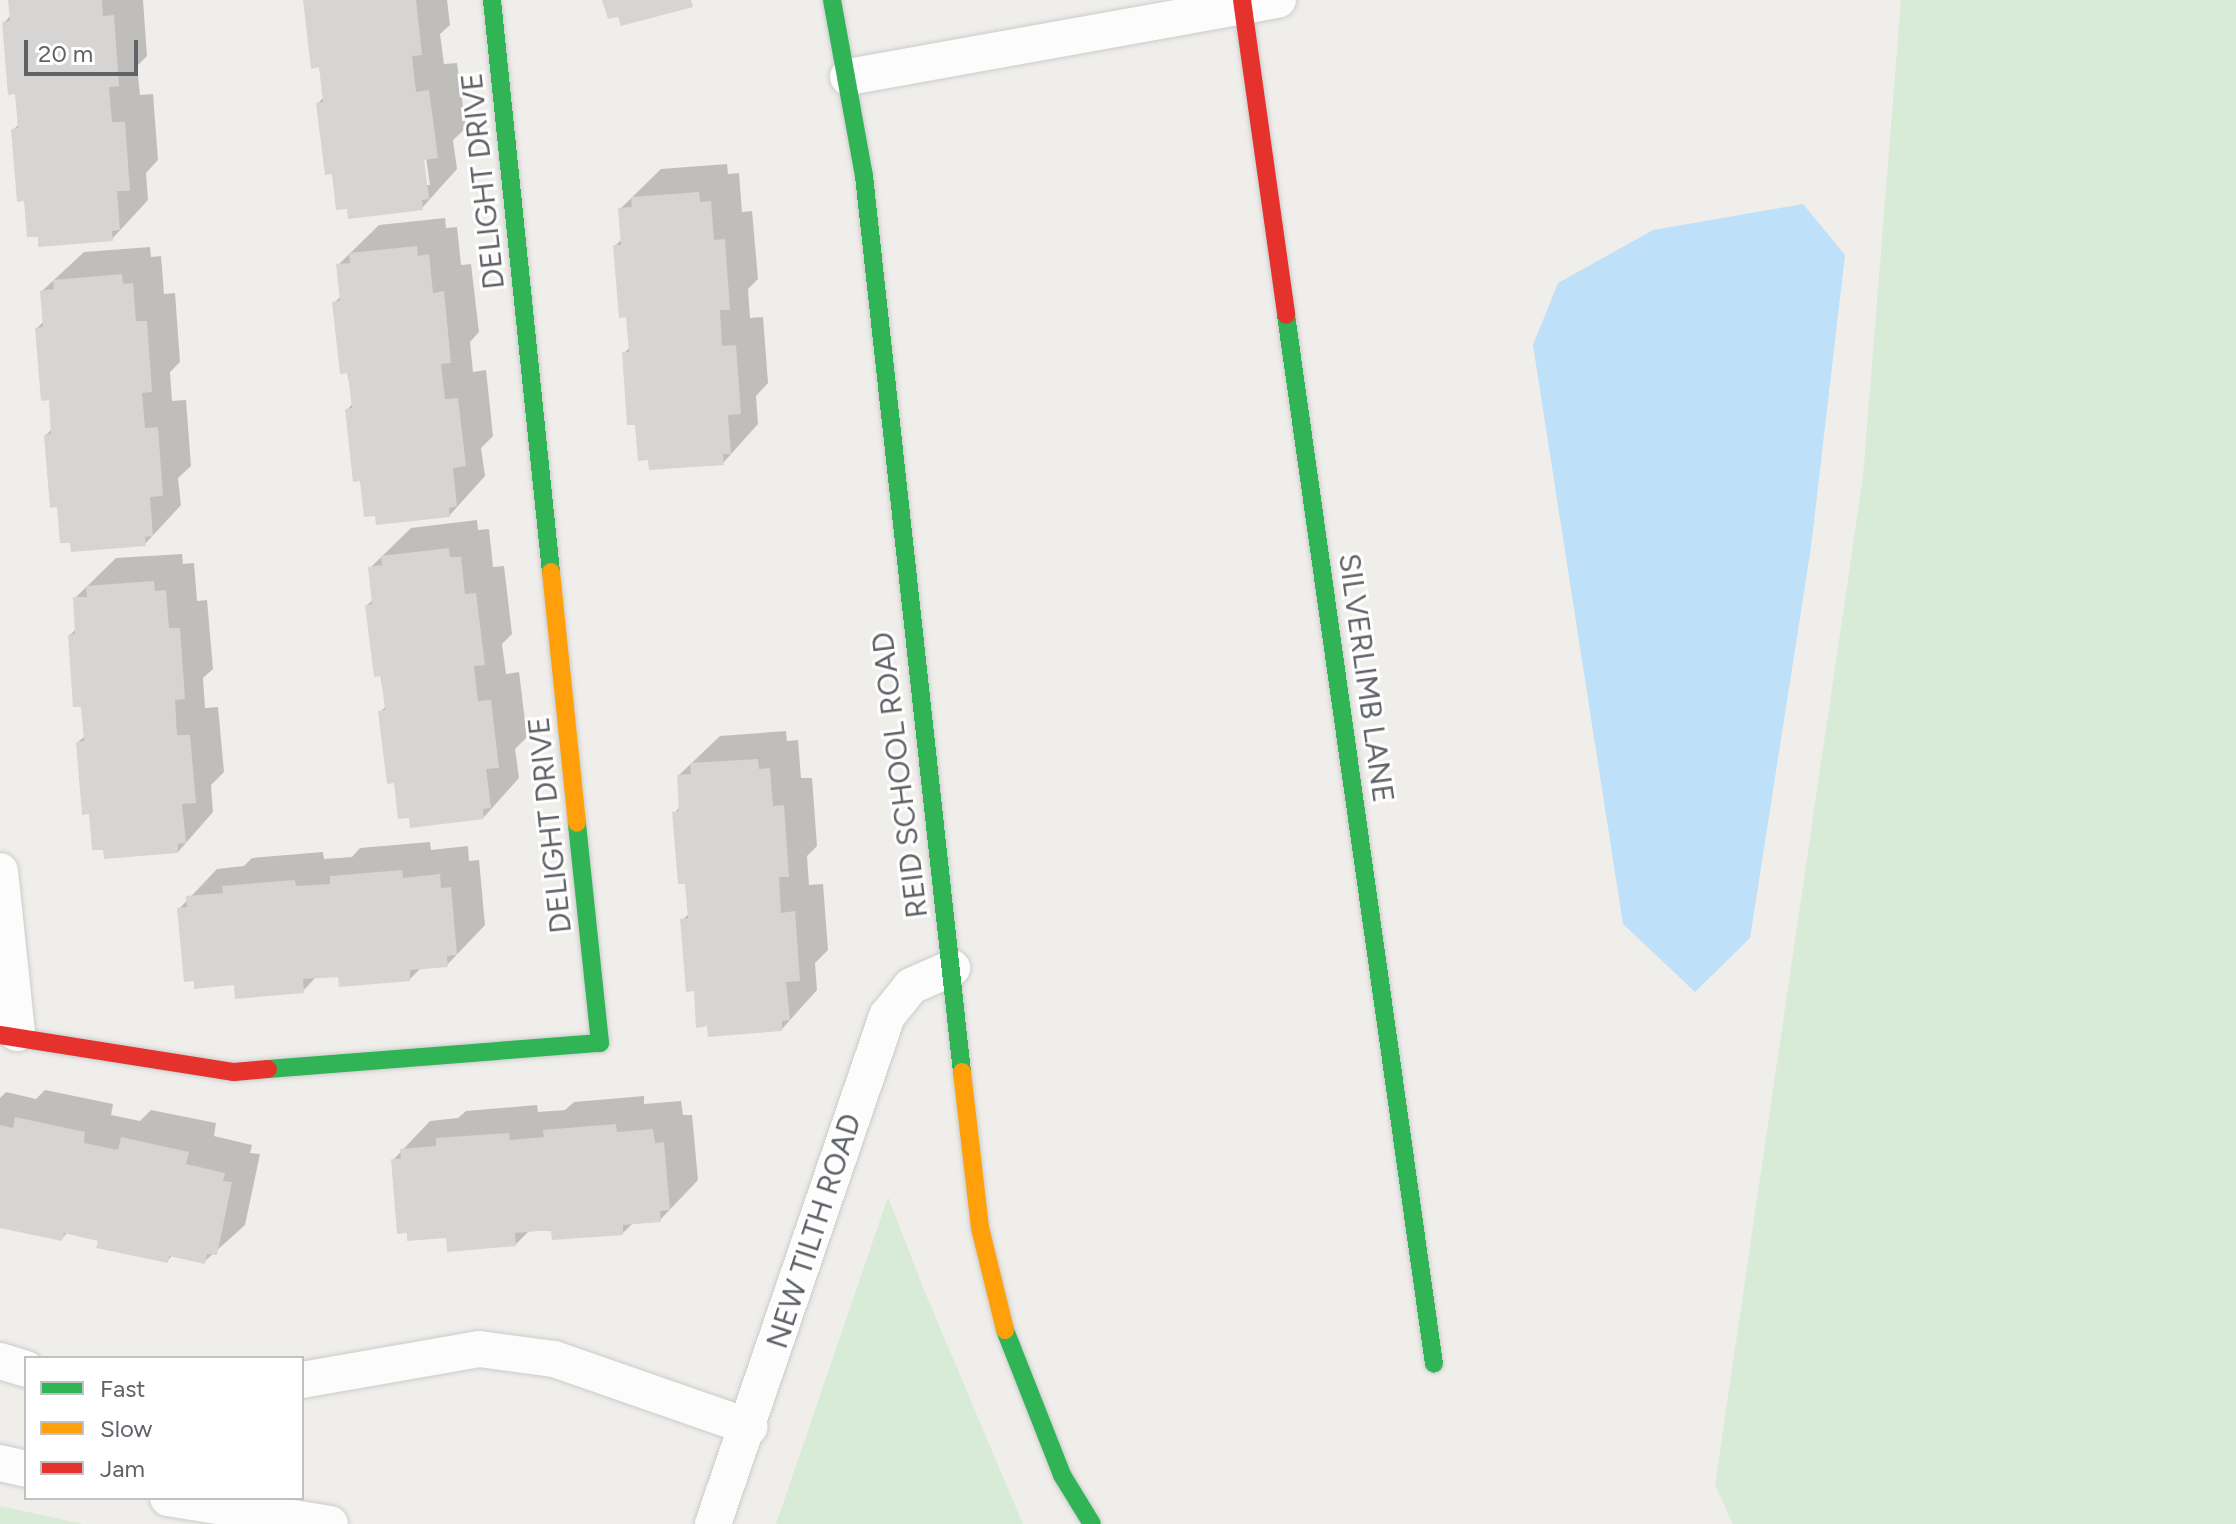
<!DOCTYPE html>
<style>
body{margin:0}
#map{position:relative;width:2236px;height:1524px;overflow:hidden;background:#efeeea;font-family:Figtree,sans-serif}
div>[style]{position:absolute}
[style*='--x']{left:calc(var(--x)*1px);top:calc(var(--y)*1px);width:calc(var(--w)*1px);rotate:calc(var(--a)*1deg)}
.green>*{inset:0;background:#d8ebd6}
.water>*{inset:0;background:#bfe0f9}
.shadow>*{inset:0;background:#0003}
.building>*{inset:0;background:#d6d5d3}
.roads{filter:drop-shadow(0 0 2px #cbcccc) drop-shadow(0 0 2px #cbcccc)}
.street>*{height:36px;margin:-18px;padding:0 18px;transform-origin:18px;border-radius:18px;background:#fdfcfc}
.fast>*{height:18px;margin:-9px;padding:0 9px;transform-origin:9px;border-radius:9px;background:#30b455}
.slow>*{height:18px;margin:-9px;padding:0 9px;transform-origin:9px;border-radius:9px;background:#ff9f0a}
.jam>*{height:18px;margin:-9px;padding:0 9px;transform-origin:9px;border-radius:9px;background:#e5322d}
span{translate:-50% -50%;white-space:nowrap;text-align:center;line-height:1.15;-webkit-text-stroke:6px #fff;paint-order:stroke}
.street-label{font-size:30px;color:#5f6368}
.legend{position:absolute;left:24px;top:1356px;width:280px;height:144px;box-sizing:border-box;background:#fff;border:2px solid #bfc1c3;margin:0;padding:10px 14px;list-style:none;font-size:24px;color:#5f6368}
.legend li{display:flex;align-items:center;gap:16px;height:40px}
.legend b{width:40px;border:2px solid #bfc1c3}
.scale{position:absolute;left:24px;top:40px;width:114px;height:36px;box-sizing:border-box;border:4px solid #5f6368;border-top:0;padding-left:10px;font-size:24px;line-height:28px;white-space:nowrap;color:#5f6368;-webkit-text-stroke:6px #fff;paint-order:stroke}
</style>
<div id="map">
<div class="green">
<i style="clip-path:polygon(1901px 0,2236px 0,2236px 1524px,1733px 1524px,1715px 1485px,1863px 477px)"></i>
<i style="clip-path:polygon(888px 1197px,924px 1290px,1023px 1524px,776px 1524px)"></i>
<i style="clip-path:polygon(0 1506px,83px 1524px,0 1524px)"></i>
</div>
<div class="water">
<i style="clip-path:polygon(1803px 204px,1845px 255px,1811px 547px,1750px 938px,1695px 992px,1623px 924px,1533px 345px,1558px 283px,1653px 230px)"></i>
</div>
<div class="shadow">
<i style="clip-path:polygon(10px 0,143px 0,147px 56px,137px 66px,140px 95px,153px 94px,158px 160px,146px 173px,148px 200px,112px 239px,39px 235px,13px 130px,20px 123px,4px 23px,11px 15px)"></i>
<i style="clip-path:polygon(evenodd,305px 0,447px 0,450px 25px,440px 34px,444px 64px,457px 63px,466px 128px,453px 140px,457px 169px,422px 208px,349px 207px,334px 172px,318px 103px,325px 96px,305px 0,421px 150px,425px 150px,430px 185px,426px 185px,421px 150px)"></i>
<i style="clip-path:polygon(727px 164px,728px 174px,739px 173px,742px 212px,752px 211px,758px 279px,748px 289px,750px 318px,763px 317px,768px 383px,756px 396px,758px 424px,723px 463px,637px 423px,624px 353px,630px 347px,628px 315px,615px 246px,622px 239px,620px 209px,661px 169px)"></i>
<i style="clip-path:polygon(445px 218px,446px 228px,457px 227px,461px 265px,471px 264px,479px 332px,470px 342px,473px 372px,486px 370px,493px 436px,481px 448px,485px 476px,449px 516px,377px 513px,362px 478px,347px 410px,353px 403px,334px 303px,341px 296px,338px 265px,379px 225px)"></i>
<i style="clip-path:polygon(150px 247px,151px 257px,161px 256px,164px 294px,175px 293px,180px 362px,170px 372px,172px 401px,186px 400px,191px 466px,178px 478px,181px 505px,145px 544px,59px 504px,46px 435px,53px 428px,51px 398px,37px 328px,44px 321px,42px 291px,84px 252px)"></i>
<i style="clip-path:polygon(477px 520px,478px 530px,489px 529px,493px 567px,504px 566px,512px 634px,502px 644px,506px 674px,519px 672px,527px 737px,515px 749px,519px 778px,484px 817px,411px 816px,395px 780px,380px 712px,386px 706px,367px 605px,374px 599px,370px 568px,411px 528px)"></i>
<i style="clip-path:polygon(182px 554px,183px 564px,194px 563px,197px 601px,207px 600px,213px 669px,203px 678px,205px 708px,218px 707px,224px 772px,211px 785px,213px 812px,178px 852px,91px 811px,78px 742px,86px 735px,70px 635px,77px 628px,75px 598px,116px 558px)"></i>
<i style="clip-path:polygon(786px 731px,787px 741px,798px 740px,801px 778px,812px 778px,817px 846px,807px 856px,809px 885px,823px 884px,828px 950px,815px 963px,817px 990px,782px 1029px,695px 989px,682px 920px,690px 913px,674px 813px,681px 806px,679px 775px,720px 736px)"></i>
<i style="clip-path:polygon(430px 842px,431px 850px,468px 846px,469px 861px,479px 860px,485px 925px,447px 965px,422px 967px,410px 979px,317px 976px,303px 991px,236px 983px,179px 909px,217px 869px,244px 866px,252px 858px,323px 852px,324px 859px,352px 857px,360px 848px)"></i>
<i style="clip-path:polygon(45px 1090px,113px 1104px,111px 1115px,140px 1121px,151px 1110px,216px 1123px,214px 1136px,252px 1145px,250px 1153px,260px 1154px,245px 1225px,205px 1261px,173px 1255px,167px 1261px,100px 1239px,68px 1232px,61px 1239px,0 1226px,0 1098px,6px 1092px,36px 1099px)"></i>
<i style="clip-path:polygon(644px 1096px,644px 1104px,681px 1101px,683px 1115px,692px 1115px,698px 1180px,660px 1220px,634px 1222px,623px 1233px,530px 1230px,515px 1245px,448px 1236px,393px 1160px,430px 1121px,458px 1118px,466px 1111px,537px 1105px,538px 1112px,565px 1110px,574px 1102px)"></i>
</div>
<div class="building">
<i style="clip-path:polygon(8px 0,102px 0,103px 16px,114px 15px,119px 86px,109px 87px,112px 122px,125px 122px,130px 191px,117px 191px,120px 230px,112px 231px,113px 241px,38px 247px,38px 237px,27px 237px,24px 201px,17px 202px,11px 129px,18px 128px,15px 94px,8px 95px,2px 22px,10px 21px)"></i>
<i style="clip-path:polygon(303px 0,416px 0,422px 55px,412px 56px,416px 92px,429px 90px,438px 158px,424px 160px,429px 199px,422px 200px,423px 210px,348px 219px,347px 209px,336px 210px,332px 174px,325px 175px,316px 103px,323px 102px,319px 67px,311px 69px)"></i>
<i style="clip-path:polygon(602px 0,691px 0,693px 7px,621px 26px,618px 17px,608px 19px)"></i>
<i style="clip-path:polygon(699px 192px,700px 202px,711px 201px,714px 240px,725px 239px,730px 310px,720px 310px,722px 346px,736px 345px,741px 414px,728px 415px,731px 454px,723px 454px,724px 465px,649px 470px,648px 460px,638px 461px,635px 425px,627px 425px,622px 352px,629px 352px,626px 317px,619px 318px,613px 245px,621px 245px,618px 208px,632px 207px,631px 197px)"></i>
<i style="clip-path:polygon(417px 246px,418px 256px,429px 254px,433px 293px,444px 291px,451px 363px,441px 364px,445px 399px,458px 398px,466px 466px,453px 468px,457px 506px,449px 508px,450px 517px,376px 525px,375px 516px,364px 517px,360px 481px,353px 482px,345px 409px,352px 408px,348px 373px,340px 374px,332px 302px,340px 301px,336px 264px,350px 263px,349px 253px)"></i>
<i style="clip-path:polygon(122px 274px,123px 284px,133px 283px,136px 321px,147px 321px,152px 392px,142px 393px,145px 428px,158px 427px,163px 496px,150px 497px,153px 536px,145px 537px,146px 546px,71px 552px,70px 543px,60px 543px,57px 507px,50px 508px,44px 435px,51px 434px,49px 400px,41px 401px,35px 328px,43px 327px,40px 291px,54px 289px,53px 280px)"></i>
<i style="clip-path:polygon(449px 548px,450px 557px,461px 557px,465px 594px,476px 593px,485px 665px,474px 666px,478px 701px,491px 700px,499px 768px,486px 769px,491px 808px,483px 809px,484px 819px,410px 828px,409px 818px,398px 819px,394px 783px,387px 784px,378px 711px,385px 710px,381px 676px,374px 677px,365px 605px,372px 604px,368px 567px,382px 565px,381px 556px)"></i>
<i style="clip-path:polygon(154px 581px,155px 591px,166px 590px,169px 628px,180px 628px,185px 699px,175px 700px,177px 735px,190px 735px,196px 803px,182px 804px,186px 843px,178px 844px,178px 853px,104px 859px,103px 850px,92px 850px,89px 814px,82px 815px,76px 742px,84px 741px,81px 707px,73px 707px,68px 635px,75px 634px,73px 597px,87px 597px,86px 586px)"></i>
<i style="clip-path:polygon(758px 759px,759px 769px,770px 768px,773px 806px,784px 805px,789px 877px,779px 877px,781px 913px,795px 911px,800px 981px,786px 982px,790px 1020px,782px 1021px,782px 1031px,708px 1037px,707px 1026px,696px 1028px,694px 991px,686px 992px,680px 919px,688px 918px,685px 884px,678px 884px,672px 812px,679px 811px,677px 775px,691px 774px,690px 763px)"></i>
<i style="clip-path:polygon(402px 870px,403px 878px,440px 874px,441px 888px,451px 887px,457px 955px,447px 956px,448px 967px,410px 970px,410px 981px,339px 987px,338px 977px,303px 979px,304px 993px,235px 999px,234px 985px,194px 989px,194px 981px,184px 982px,177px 908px,187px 907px,186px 896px,223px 893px,222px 886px,295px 880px,296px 886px,330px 884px,330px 876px)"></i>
<i style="clip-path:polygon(15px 1117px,85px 1132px,84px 1143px,118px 1150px,121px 1137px,189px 1152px,186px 1164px,225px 1173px,223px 1181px,232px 1182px,217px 1255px,207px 1254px,205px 1264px,169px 1256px,168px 1263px,96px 1248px,98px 1241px,64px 1233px,62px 1241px,0 1228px,0 1125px,13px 1128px)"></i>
<i style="clip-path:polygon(616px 1124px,617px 1132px,653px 1129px,655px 1143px,664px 1142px,670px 1210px,660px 1211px,661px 1222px,623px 1225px,623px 1235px,552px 1240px,551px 1230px,515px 1233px,516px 1246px,447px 1252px,446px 1238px,407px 1241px,407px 1233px,397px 1234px,391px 1159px,401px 1159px,400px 1149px,436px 1146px,436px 1138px,509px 1133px,510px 1140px,544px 1137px,543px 1130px)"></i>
</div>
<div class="roads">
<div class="street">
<i style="--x:848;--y:77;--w:437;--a:-10.2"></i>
<i style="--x:0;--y:871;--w:163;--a:84"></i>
<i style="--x:0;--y:1361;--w:27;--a:17"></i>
<i style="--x:302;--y:1380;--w:180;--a:-9.9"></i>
<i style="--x:479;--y:1349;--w:76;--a:7.6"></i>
<i style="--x:554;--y:1359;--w:207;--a:19.2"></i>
<i style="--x:0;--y:1463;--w:27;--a:13"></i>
<i style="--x:168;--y:1498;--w:164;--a:9.1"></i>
<i style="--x:713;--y:1524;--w:537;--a:-71.09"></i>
<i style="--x:887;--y:1016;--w:38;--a:-51"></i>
<i style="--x:911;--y:986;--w:45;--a:-23.7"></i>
</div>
<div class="fast">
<i style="--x:492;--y:0;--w:575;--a:84.11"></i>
<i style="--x:832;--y:0;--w:179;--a:79.7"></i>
<i style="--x:864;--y:176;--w:901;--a:83.76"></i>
<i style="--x:1286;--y:315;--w:1059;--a:81.97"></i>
<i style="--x:268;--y:1069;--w:333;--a:-4.5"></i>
<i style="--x:600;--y:1043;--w:221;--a:-96"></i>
<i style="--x:1005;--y:1330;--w:156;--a:68.5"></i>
<i style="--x:1062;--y:1475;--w:57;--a:58.5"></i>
</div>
<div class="slow">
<i style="--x:551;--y:572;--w:252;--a:84.1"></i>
<i style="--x:962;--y:1072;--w:157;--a:83.4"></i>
<i style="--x:980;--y:1228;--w:105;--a:76.2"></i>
</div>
<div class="jam">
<i style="--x:1242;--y:0;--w:318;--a:82"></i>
<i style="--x:0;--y:1035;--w:237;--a:9"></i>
<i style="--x:234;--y:1072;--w:34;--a:-5"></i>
</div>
</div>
<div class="street-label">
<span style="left:483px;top:181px;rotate:-96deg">DELIGHT DRIVE</span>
<span style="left:1366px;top:678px;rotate:82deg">SILVERLIMB LANE</span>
<span style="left:900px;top:775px;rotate:-97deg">REID SCHOOL ROAD</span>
<span style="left:550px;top:825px;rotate:-96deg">DELIGHT DRIVE</span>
<span style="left:814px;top:1231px;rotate:-72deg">NEW TILTH ROAD</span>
</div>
<ul class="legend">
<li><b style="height:10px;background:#30b455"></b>Fast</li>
<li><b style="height:10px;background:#ff9f0a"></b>Slow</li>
<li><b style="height:10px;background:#e5322d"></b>Jam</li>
</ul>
<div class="scale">20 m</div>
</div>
